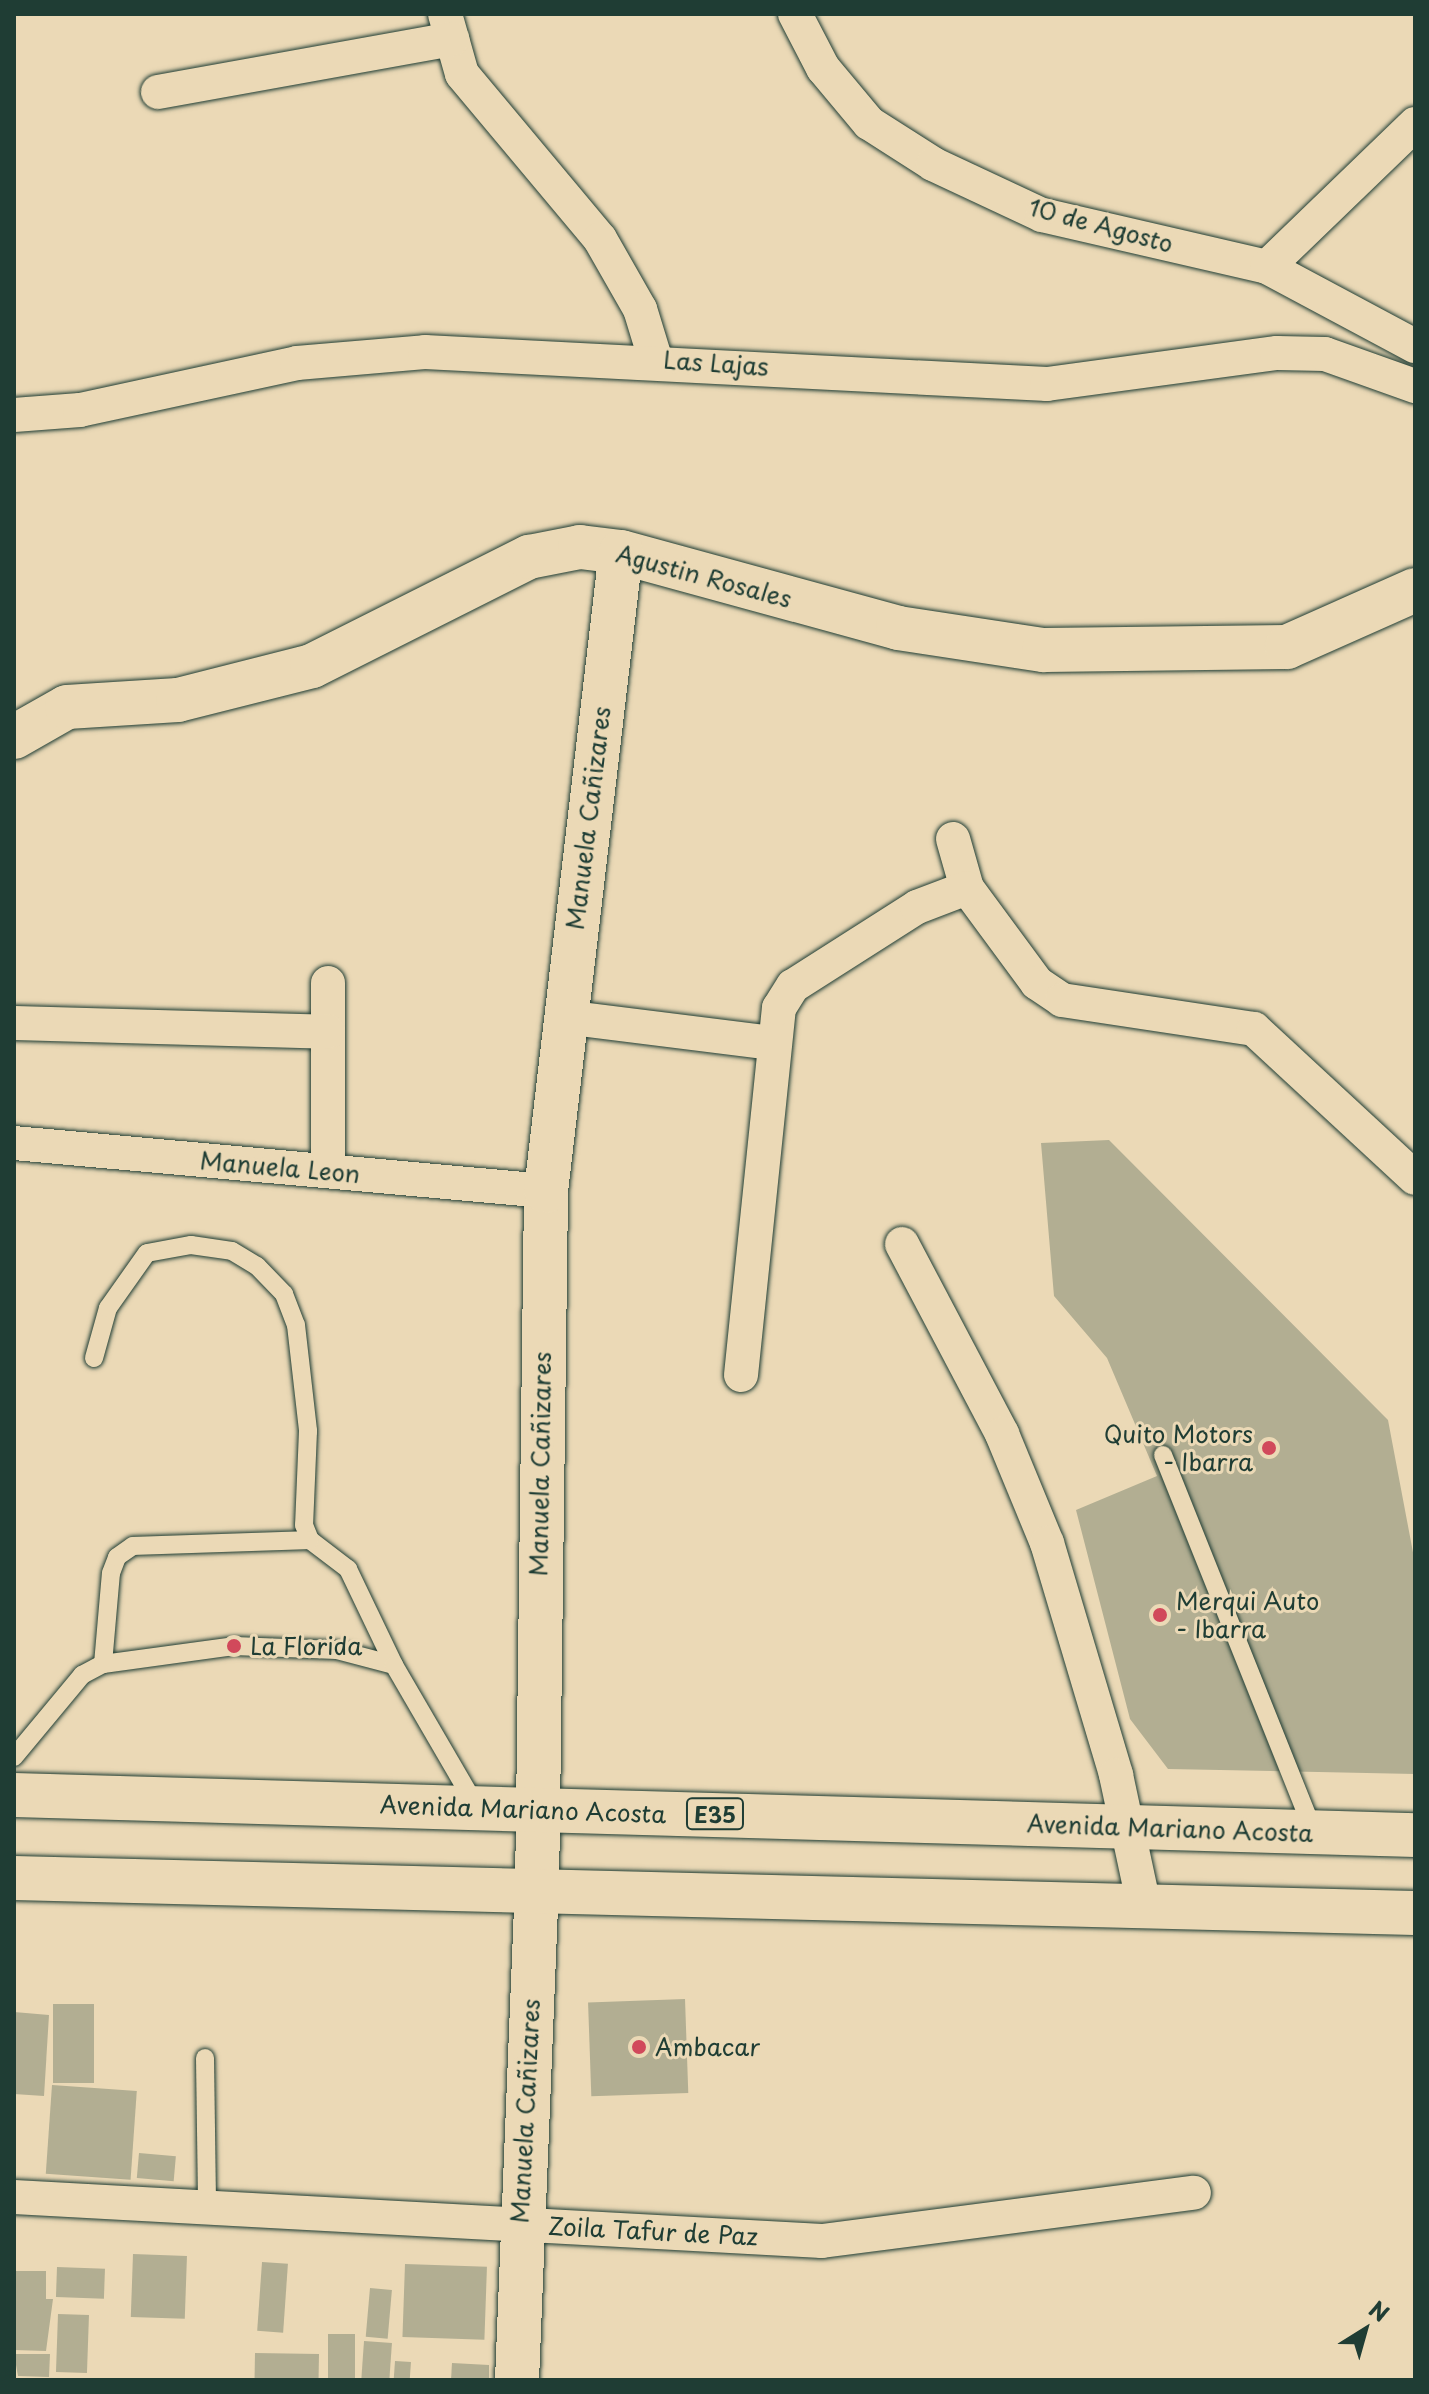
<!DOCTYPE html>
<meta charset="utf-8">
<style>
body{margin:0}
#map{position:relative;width:1429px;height:2394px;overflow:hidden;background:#ebd9b6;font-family:"Playpen Sans",sans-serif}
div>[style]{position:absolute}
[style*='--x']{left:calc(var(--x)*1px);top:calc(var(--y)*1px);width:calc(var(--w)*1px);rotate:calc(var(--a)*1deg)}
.building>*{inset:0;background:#b2ae92;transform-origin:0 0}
.roads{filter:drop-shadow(0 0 2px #1f3d34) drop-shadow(0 0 2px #1f3d34)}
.service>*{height:18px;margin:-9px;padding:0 9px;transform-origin:9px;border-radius:9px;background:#ebd9b6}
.minor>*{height:34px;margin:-17px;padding:0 17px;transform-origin:17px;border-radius:17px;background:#ebd9b6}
.tertiary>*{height:44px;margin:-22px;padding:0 22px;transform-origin:22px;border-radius:22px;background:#ebd9b6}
.trunk>*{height:44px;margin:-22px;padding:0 22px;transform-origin:22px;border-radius:22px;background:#ebd9b6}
.dots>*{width:22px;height:22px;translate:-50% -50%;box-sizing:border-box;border:4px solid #ebd9b6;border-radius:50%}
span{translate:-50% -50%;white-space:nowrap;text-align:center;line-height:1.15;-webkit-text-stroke:6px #ebd9b6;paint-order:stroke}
.shield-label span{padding:2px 6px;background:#ebd9b6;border:2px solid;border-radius:6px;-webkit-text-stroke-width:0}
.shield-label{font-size:22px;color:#1f3d34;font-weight:700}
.street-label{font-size:24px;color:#1f3d34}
.poi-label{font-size:24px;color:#1f3d34}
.right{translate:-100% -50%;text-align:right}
.left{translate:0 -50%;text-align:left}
.frame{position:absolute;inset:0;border:16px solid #1f3d34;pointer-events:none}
.north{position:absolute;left:1325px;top:2290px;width:80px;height:80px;-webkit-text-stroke:6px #ebd9b6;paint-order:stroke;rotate:37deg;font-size:22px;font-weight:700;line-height:32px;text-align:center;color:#1f3d34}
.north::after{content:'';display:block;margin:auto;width:28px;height:36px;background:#1f3d34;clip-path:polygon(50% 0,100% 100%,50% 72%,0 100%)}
</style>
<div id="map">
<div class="building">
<i style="clip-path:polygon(1109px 1140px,1388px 1420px,1415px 1563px,1415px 1774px,1168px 1769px,1130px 1719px,1076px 1510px,1157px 1476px,1107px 1358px,1054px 1296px,1041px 1143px)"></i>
<i style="left:685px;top:1999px;width:94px;height:97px;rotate:88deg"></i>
<i style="left:53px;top:2004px;width:41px;height:79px"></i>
<i style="clip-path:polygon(14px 2012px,49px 2015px,44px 2096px,14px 2094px)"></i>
<i style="left:52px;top:2085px;width:85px;height:89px;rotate:4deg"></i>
<i style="left:139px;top:2153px;width:37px;height:25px;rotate:5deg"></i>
<i style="left:133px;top:2254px;width:54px;height:63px;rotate:2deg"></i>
<i style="left:262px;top:2262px;width:26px;height:69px;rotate:4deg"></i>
<i style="left:405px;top:2264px;width:82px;height:73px;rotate:2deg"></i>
<i style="left:57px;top:2267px;width:48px;height:30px;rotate:2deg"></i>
<i style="clip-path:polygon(14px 2271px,46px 2271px,46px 2299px,53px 2299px,46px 2351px,14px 2350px)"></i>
<i style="left:370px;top:2288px;width:22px;height:49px;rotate:5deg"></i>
<i style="left:58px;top:2314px;width:31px;height:58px;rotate:2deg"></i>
<i style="left:328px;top:2334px;width:27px;height:46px"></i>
<i style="left:364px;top:2341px;width:28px;height:39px;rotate:4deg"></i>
<i style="left:255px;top:2353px;width:64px;height:27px;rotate:1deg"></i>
<i style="clip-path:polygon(14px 2354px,50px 2354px,49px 2377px,18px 2376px)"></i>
<i style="left:395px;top:2361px;width:16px;height:19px;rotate:4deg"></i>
<i style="clip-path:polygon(452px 2363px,489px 2365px,489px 2380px,451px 2380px)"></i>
</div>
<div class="roads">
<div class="service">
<i style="--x:94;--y:1358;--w:52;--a:-74.4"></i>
<i style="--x:108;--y:1308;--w:67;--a:-54.7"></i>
<i style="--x:147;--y:1253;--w:45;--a:-10.3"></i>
<i style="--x:191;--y:1245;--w:41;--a:8.3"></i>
<i style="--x:232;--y:1251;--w:29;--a:31"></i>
<i style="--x:257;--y:1266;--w:39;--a:46"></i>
<i style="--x:284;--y:1294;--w:33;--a:69"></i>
<i style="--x:296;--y:1325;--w:107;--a:83.5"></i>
<i style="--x:308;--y:1431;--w:94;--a:92.4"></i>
<i style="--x:304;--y:1525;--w:16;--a:68"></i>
<i style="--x:310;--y:1540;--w:48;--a:37.3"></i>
<i style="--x:348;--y:1569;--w:106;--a:64.4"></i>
<i style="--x:1163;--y:1455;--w:404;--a:68.2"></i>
<i style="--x:103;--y:1664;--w:91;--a:-85"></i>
<i style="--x:111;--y:1573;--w:17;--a:-69"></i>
<i style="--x:117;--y:1557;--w:19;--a:-35"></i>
<i style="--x:133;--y:1546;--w:177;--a:-1.9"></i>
<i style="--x:14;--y:1757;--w:107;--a:-50.3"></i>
<i style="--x:82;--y:1675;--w:24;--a:-28"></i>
<i style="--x:103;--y:1664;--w:132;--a:-7.8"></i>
<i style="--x:234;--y:1646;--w:103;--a:2.2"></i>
<i style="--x:337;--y:1650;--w:59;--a:14.7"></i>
<i style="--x:394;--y:1665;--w:161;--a:59.8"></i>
<i style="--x:205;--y:2058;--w:150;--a:89.2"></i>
</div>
<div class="minor">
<i style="--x:445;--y:14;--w:62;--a:74.2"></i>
<i style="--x:462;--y:74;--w:215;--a:50.1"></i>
<i style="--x:600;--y:239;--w:81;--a:60.3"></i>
<i style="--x:640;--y:309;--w:51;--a:73"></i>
<i style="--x:795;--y:14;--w:61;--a:62.6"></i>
<i style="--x:823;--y:68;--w:72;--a:50.1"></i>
<i style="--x:869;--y:123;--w:76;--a:32.6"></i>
<i style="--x:933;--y:164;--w:120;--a:25.1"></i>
<i style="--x:1042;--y:215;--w:231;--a:13"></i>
<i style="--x:1267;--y:267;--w:168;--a:28.1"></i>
<i style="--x:158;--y:92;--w:299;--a:-10.2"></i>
<i style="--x:1267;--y:267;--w:206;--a:-44"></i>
<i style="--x:14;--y:415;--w:66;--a:-4.3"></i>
<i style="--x:80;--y:410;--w:222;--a:-12.2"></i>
<i style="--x:297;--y:363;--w:128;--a:-4.9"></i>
<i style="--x:425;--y:352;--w:623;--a:2.95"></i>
<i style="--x:1047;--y:384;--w:232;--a:-7.7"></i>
<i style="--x:1277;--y:353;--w:48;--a:1.2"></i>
<i style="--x:1325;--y:354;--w:96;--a:19.6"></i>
<i style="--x:953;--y:839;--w:51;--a:74.1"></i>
<i style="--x:967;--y:888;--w:118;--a:53.6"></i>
<i style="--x:1037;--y:983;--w:30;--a:34"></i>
<i style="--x:1062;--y:1000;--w:194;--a:8.6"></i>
<i style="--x:1254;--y:1029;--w:219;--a:42.8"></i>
<i style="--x:328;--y:983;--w:188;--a:90"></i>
<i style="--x:564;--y:1017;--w:210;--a:7.1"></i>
<i style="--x:14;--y:1023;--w:314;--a:1.6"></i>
<i style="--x:14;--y:1143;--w:534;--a:5.16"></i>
<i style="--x:902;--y:1244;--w:215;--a:62.2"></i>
<i style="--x:1002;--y:1434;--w:118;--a:67.6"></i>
<i style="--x:1047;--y:1543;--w:242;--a:73.4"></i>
<i style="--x:1116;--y:1775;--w:134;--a:77.9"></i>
<i style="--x:741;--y:1375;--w:369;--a:-84.1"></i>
<i style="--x:779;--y:1008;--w:26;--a:-58"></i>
<i style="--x:793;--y:986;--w:147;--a:-32.5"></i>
<i style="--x:917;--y:907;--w:53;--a:-20.8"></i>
<i style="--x:14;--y:2197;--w:809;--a:3.12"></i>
<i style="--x:822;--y:2241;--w:375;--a:-7.4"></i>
</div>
<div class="tertiary">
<i style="--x:14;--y:737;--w:61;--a:-29.5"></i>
<i style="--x:67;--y:707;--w:111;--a:-3.6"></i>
<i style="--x:178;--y:700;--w:138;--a:-14.2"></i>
<i style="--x:312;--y:666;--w:243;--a:-26.7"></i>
<i style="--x:529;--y:557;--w:52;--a:-11.1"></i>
<i style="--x:580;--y:547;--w:41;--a:7"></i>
<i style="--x:621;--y:552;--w:287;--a:15.3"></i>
<i style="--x:898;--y:628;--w:148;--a:8.6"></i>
<i style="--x:1044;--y:650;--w:243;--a:-0.7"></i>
<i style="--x:1287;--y:647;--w:140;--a:-24"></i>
<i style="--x:517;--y:2380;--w:489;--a:-87.7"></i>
<i style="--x:537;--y:1891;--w:700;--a:-89.26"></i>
<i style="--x:546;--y:1191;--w:643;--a:-83.31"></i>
</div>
<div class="trunk">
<i style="--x:14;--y:1795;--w:1402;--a:1.64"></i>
<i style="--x:14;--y:1878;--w:1401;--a:1.43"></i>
</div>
</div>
<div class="dots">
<i style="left:1269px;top:1448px;background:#d1495b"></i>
<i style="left:1160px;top:1615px;background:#d1495b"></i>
<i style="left:234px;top:1646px;background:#d1495b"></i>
<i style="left:639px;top:2047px;background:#d1495b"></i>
</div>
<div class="shield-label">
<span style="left:715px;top:1814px">E35</span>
</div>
<div class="street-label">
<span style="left:1101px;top:225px;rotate:15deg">10 de Agosto</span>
<span style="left:716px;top:363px;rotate:4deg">Las Lajas</span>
<span style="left:704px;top:576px;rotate:15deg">Agustin Rosales</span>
<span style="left:588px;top:818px;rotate:-83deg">Manuela Cañizares</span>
<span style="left:280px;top:1167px;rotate:5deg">Manuela Leon</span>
<span style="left:540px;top:1464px;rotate:-89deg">Manuela Cañizares</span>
<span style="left:523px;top:1809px;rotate:2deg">Avenida Mariano Acosta</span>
<span style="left:1170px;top:1828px;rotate:2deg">Avenida Mariano Acosta</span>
<span style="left:525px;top:2111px;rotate:-87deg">Manuela Cañizares</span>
<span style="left:653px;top:2231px;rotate:3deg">Zoila Tafur de Paz</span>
</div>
<div class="poi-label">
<span class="right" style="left:1253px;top:1448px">Quito Motors<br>- Ibarra</span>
<span class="left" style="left:1176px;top:1615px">Merqui Auto<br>- Ibarra</span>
<span class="left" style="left:250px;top:1646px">La Florida</span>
<span class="left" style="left:655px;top:2047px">Ambacar</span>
</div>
<div class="frame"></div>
<div class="north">N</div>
</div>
